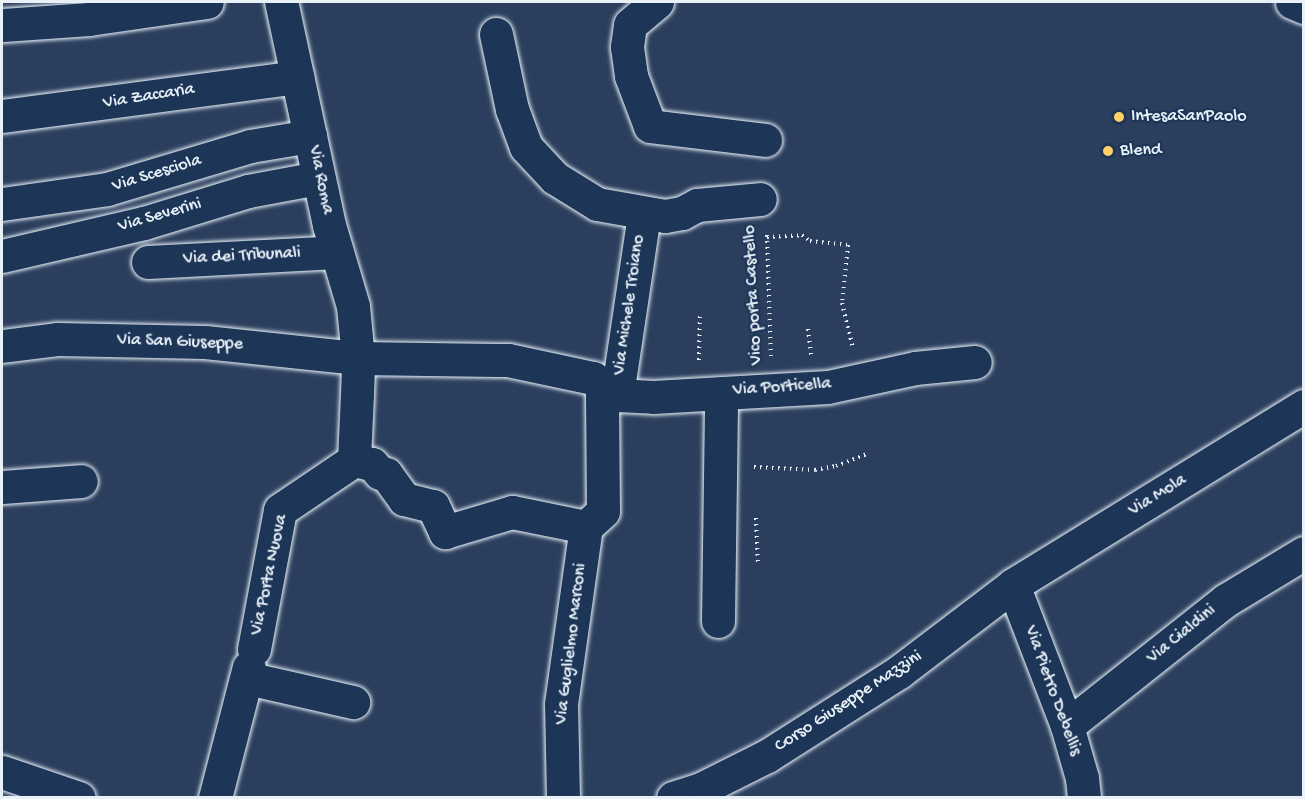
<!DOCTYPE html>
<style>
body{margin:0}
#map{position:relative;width:1305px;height:799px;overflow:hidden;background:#2b3e5d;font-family:"Gochi Hand",sans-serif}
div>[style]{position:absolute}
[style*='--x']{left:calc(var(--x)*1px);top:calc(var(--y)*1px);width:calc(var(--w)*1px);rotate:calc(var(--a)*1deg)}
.path>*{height:4px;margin-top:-2px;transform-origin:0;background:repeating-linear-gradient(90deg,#e8f1f8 0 1.5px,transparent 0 6px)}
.roads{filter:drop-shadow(0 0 2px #e8f1f8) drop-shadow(0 0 2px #e8f1f8)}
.street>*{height:33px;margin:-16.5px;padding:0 16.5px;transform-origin:16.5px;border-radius:16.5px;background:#1d3557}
.secondary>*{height:33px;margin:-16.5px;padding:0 16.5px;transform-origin:16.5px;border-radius:16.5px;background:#1d3557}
.dots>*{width:16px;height:16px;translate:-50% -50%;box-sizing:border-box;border:3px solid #1d3557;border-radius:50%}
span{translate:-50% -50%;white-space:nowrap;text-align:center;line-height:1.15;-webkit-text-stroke:4.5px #1d3557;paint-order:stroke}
.street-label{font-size:18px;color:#e8f1f8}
.poi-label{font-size:18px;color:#e8f1f8}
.left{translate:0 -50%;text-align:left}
.frame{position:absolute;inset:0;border:3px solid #e8f1f8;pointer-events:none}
</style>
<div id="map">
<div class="path">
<i style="--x:767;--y:235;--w:121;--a:88.1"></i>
<i style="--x:767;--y:237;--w:35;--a:-3"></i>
<i style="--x:802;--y:235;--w:10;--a:37"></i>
<i style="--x:810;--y:241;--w:38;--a:6"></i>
<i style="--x:848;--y:245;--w:58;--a:95.9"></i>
<i style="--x:842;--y:303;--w:46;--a:76.3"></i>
<i style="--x:808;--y:329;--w:26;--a:83"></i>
<i style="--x:699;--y:360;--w:47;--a:-88.8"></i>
<i style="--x:754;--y:467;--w:61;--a:2.8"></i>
<i style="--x:815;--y:470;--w:21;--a:-11"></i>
<i style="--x:836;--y:466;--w:33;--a:-21"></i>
<i style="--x:756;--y:518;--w:45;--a:87.5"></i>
</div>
<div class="roads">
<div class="street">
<i style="--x:657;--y:2;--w:35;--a:140"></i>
<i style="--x:630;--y:25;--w:22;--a:98"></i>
<i style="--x:627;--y:47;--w:29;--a:82"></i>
<i style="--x:631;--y:76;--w:53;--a:69.2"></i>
<i style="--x:650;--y:126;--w:116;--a:6.9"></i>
<i style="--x:3;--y:25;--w:86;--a:-4"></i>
<i style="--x:89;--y:19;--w:119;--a:-8.2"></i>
<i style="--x:496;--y:34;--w:77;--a:78"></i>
<i style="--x:512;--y:109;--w:40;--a:69.8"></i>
<i style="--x:526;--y:147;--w:42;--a:46.9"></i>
<i style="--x:555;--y:178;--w:49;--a:31.8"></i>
<i style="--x:597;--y:204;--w:69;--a:10"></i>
<i style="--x:665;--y:216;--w:17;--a:-10"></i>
<i style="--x:682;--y:213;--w:17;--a:-28"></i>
<i style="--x:697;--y:205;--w:63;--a:-5.4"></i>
<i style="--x:2;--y:116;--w:298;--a:-7.5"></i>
<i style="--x:2;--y:204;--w:106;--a:-8.1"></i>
<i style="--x:107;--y:189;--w:149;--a:-16.7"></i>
<i style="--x:250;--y:146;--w:61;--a:-9.5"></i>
<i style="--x:2;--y:256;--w:146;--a:-13.1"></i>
<i style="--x:144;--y:223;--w:109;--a:-17.1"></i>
<i style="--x:248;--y:191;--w:71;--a:-10.5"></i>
<i style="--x:148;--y:262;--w:189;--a:-3"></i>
<i style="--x:2;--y:346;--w:55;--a:-7.3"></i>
<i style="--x:57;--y:339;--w:148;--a:1.2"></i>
<i style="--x:205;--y:342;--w:154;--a:6"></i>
<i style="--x:358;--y:358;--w:150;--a:0.8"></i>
<i style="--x:508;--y:360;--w:87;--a:12"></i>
<i style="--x:593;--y:378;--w:29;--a:35"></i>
<i style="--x:617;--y:395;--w:36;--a:3"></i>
<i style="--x:653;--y:397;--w:175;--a:-3.3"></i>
<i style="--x:828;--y:387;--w:89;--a:-12.3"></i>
<i style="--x:915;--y:368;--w:60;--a:-5.7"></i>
<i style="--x:617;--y:395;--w:183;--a:-81.5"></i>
<i style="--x:354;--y:460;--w:18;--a:13"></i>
<i style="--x:372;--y:464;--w:12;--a:48"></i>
<i style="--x:380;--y:473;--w:6;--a:9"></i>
<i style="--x:386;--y:474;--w:31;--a:54"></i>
<i style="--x:404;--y:499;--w:30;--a:14"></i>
<i style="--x:433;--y:506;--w:29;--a:65"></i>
<i style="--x:445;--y:532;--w:70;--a:-16.6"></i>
<i style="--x:512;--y:512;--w:76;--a:11.5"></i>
<i style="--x:2;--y:487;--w:79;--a:-4.3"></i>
<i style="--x:586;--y:527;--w:23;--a:-43"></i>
<i style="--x:603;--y:511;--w:124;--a:-90.5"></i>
<i style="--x:1013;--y:585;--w:151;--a:69"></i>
<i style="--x:1067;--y:726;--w:54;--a:73.9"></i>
<i style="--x:1082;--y:778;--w:20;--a:84"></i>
<i style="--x:718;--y:621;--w:228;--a:-89.2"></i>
<i style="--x:254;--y:649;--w:141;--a:-79.4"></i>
<i style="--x:280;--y:510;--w:89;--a:-34"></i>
<i style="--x:354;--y:460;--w:65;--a:-87.4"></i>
<i style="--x:357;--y:395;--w:37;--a:-88"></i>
<i style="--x:358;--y:358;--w:52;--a:-95.5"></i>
<i style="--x:353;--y:306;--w:84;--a:-106.5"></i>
<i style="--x:329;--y:225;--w:228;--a:-102.1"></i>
<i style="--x:247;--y:678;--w:109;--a:12.8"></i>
<i style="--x:1067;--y:726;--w:203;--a:-38.4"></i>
<i style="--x:1226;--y:600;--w:91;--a:-31.1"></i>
<i style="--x:215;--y:798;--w:135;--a:-75.5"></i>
<i style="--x:563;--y:798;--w:94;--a:-91.2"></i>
<i style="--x:561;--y:704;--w:179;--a:-82"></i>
</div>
<div class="secondary">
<i style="--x:1292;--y:2;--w:13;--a:23"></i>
<i style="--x:2;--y:772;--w:81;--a:18.7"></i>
<i style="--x:673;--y:798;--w:32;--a:-18"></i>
<i style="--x:703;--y:788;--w:72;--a:-26.6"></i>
<i style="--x:767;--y:756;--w:156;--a:-32.5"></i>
<i style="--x:899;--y:672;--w:143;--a:-37.3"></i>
<i style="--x:1013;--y:585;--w:342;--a:-31.6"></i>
</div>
</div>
<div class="dots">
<i style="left:1119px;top:117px;background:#ffd166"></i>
<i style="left:1108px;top:151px;background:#ffd166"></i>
</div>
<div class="street-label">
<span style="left:149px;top:97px;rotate:-9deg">Via Zaccaria</span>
<span style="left:157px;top:174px;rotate:-17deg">Via Scesciola</span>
<span style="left:320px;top:180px;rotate:78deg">Via Roma</span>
<span style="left:160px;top:216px;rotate:-16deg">Via Severini</span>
<span style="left:242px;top:257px;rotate:-3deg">Via dei Tribunali</span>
<span style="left:754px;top:295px;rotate:-93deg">Vico porta Castello</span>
<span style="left:630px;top:305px;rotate:-82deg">Via Michele Troiano</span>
<span style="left:180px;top:343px;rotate:2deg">Via San Giuseppe</span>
<span style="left:782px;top:388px;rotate:-4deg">Via Porticella</span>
<span style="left:1158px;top:496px;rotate:-32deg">Via Mola</span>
<span style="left:270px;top:575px;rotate:-78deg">Via Porta Nuova</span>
<span style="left:1182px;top:635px;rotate:-39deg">Via Cialdini</span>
<span style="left:572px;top:644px;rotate:-83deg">Via Guglielmo Marconi</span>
<span style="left:1052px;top:691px;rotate:70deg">Via Pietro Debellis</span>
<span style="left:849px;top:702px;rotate:-33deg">Corso Giuseppe Mazzini</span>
</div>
<div class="poi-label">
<span class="left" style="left:1131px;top:117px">IntesaSanPaolo</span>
<span class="left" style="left:1120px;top:151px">Blend</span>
</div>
<div class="frame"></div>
</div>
